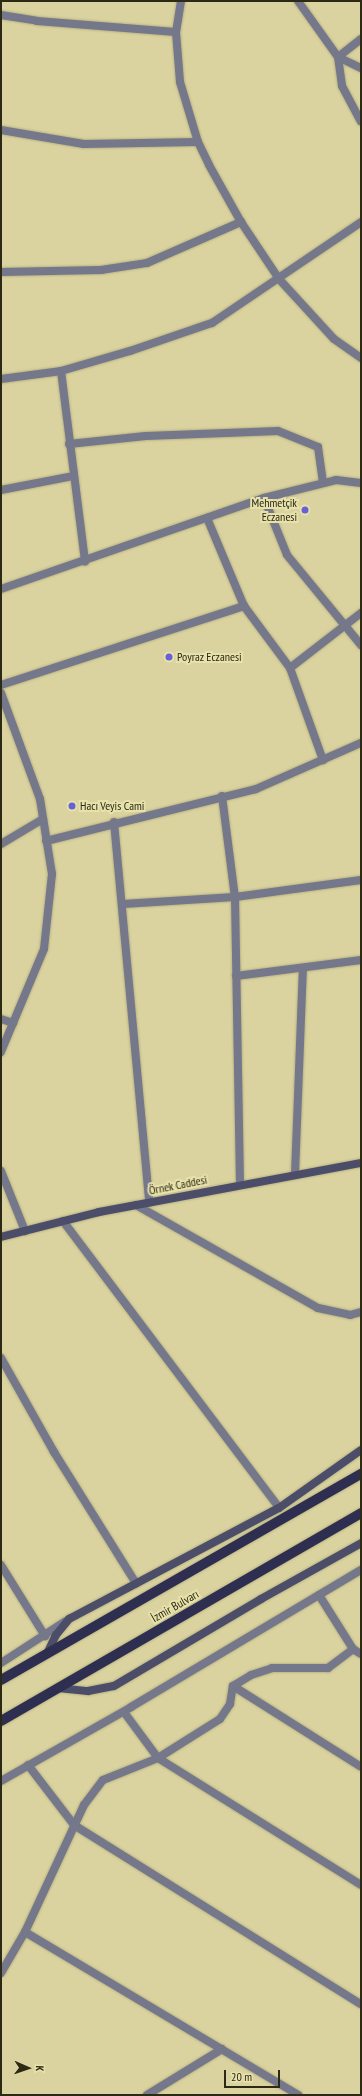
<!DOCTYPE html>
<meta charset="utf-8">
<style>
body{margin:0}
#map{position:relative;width:362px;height:2096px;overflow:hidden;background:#dad39f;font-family:"PT Sans Narrow",sans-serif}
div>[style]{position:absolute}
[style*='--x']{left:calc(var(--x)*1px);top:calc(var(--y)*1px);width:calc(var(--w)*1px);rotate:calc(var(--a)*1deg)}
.roads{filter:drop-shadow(0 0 1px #b7b183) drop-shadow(0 0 1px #b7b183)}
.minor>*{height:8px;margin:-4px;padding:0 4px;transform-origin:4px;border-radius:4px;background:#75778b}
.secondary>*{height:8px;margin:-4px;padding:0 4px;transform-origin:4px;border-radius:4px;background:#4b4d69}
.primary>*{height:10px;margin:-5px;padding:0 5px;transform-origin:5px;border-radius:5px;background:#2e2f50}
.dots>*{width:11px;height:11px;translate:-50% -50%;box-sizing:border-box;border:2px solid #e7e1ab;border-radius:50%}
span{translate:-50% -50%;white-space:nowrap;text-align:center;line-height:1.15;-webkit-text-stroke:4px #e7e1ab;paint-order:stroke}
.poi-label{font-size:12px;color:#2c2914}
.right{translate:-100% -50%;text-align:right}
.left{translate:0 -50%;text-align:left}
.street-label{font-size:12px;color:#2c2914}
.frame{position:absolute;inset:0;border:2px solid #2c2914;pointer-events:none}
.north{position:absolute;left:8px;top:2048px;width:40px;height:40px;-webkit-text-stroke:3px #e7e1ab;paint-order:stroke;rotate:92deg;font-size:11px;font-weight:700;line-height:16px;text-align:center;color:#2c2914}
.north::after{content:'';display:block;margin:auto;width:14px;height:18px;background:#2c2914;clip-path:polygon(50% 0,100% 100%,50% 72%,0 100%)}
.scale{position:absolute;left:224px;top:2070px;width:56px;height:18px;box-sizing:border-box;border:2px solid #2c2914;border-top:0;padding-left:5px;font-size:12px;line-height:14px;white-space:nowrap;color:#2c2914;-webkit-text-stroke:3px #e7e1ab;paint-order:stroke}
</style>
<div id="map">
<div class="roads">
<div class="minor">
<i style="--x:181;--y:1;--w:31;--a:99"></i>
<i style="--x:176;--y:32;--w:50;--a:85.4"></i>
<i style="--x:180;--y:82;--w:63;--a:73.3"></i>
<i style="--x:198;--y:142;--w:25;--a:64"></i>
<i style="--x:209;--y:165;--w:65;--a:60.7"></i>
<i style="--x:241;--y:222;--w:69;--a:56.3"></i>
<i style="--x:279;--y:279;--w:81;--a:47.5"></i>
<i style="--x:334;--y:339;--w:33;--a:35"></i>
<i style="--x:298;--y:1;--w:69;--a:54.5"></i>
<i style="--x:338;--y:57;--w:25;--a:26"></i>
<i style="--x:1;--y:15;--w:36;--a:9"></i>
<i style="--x:37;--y:21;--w:139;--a:4.5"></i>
<i style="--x:361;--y:39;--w:29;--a:142"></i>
<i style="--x:338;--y:57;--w:29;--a:82"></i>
<i style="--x:342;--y:86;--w:40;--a:62"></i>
<i style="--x:1;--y:130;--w:84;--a:9.6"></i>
<i style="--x:84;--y:144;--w:114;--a:-1"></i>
<i style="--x:1;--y:272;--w:100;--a:-1.1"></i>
<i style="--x:101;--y:270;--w:47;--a:-8.7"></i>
<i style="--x:147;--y:263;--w:103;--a:-23.6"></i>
<i style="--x:61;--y:371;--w:192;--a:82.8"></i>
<i style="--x:1;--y:379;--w:61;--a:-7.6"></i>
<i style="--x:61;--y:371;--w:72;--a:-16.2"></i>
<i style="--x:130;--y:351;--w:87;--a:-18.9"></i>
<i style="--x:212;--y:323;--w:180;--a:-34.1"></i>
<i style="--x:69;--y:444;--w:77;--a:-5.9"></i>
<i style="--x:146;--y:436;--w:132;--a:-2.2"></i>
<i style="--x:278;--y:431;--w:43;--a:21.8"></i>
<i style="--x:318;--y:447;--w:36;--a:82"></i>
<i style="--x:1;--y:490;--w:73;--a:-11"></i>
<i style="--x:264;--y:498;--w:61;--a:68"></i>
<i style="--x:287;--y:555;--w:117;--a:50.6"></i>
<i style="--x:207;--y:518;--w:95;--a:67.2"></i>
<i style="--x:244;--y:606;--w:77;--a:53.4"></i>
<i style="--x:290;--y:668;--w:98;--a:70.3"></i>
<i style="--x:1;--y:589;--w:278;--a:-19.1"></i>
<i style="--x:264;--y:498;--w:74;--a:-14"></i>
<i style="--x:336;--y:480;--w:25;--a:7"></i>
<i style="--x:290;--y:668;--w:90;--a:-37.8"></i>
<i style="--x:1;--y:685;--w:256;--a:-18"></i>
<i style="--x:1;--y:693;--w:113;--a:69.8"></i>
<i style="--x:40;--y:799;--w:76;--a:80.9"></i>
<i style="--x:52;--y:874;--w:75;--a:96.1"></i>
<i style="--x:44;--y:949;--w:112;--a:112.7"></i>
<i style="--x:222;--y:796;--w:102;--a:82.7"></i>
<i style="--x:235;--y:897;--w:288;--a:89"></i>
<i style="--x:114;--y:822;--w:382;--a:84.7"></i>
<i style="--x:46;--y:841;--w:216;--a:-13.9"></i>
<i style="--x:256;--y:789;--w:115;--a:-23.7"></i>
<i style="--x:1;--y:844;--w:49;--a:-30.8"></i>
<i style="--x:123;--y:904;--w:112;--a:-3.6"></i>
<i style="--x:235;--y:897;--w:127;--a:-7.7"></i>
<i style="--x:236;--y:976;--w:126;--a:-7.3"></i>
<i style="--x:1;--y:1019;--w:13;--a:18"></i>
<i style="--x:1;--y:1171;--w:65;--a:68.2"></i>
<i style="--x:295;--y:1174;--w:206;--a:-87.8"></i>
<i style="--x:136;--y:1205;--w:209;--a:29.5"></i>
<i style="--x:318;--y:1308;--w:33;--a:12"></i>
<i style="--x:350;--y:1315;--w:11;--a:-15"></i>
<i style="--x:63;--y:1221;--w:359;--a:53"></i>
<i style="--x:1;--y:1358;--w:108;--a:60.6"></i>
<i style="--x:54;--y:1452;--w:155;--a:58"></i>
<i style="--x:1;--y:1565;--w:84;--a:58.2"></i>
<i style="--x:319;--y:1595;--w:64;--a:57.8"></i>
<i style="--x:353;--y:1649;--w:9;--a:32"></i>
<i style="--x:1;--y:1663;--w:77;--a:-32.9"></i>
<i style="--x:233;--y:1686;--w:151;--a:32.3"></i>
<i style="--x:124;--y:1712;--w:57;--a:53.5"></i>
<i style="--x:158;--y:1758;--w:239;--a:32"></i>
<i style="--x:28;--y:1765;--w:76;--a:52.5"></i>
<i style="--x:74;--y:1825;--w:338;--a:32"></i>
<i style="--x:1;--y:1781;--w:150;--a:-29.6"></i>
<i style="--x:131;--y:1707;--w:268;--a:-30.8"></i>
<i style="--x:25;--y:1932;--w:318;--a:30.8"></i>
<i style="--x:1;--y:1973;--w:48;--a:-59.7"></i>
<i style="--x:25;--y:1932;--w:140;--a:-65.1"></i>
<i style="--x:84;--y:1805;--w:31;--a:-53"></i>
<i style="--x:103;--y:1780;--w:59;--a:-21.8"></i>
<i style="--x:158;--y:1758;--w:73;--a:-32.2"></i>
<i style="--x:220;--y:1719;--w:18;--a:-56"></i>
<i style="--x:230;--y:1704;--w:18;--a:-81"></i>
<i style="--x:233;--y:1686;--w:21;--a:-31"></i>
<i style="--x:251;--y:1675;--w:22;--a:-18"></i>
<i style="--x:272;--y:1668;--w:56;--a:0"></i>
<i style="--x:328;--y:1668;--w:31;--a:-37"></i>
<i style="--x:147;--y:2095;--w:88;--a:-31.5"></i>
</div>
<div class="secondary">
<i style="--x:1;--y:1237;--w:101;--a:-14.3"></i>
<i style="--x:99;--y:1212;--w:267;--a:-10.6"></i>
<i style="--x:47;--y:1654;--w:21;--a:-65"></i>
<i style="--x:56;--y:1635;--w:21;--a:-51"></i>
<i style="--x:69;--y:1619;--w:238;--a:-27.9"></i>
<i style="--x:279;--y:1508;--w:100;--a:-35.3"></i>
<i style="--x:58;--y:1688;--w:30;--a:6"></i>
<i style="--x:88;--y:1691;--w:26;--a:-11"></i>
<i style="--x:114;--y:1686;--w:171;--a:-30.6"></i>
<i style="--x:261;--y:1599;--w:115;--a:-29.2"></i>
</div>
<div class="primary">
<i style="--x:1;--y:1680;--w:415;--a:-29.8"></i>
<i style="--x:1;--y:1721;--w:416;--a:-30"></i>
</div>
</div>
<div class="dots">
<i style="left:305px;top:510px;background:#6760d9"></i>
<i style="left:169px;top:657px;background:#6760d9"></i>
<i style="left:72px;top:806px;background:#6760d9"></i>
</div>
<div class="poi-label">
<span class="right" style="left:297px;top:510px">Mehmetçik<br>Eczanesi</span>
<span class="left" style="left:177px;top:657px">Poyraz Eczanesi</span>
<span class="left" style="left:80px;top:806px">Hacı Veyis Cami</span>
</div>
<div class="street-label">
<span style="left:178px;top:1185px;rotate:-11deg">Örnek Caddesi</span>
<span style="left:175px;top:1606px;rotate:-30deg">İzmir Bulvarı</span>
</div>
<div class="frame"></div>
<div class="north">K</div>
<div class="scale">20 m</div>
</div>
